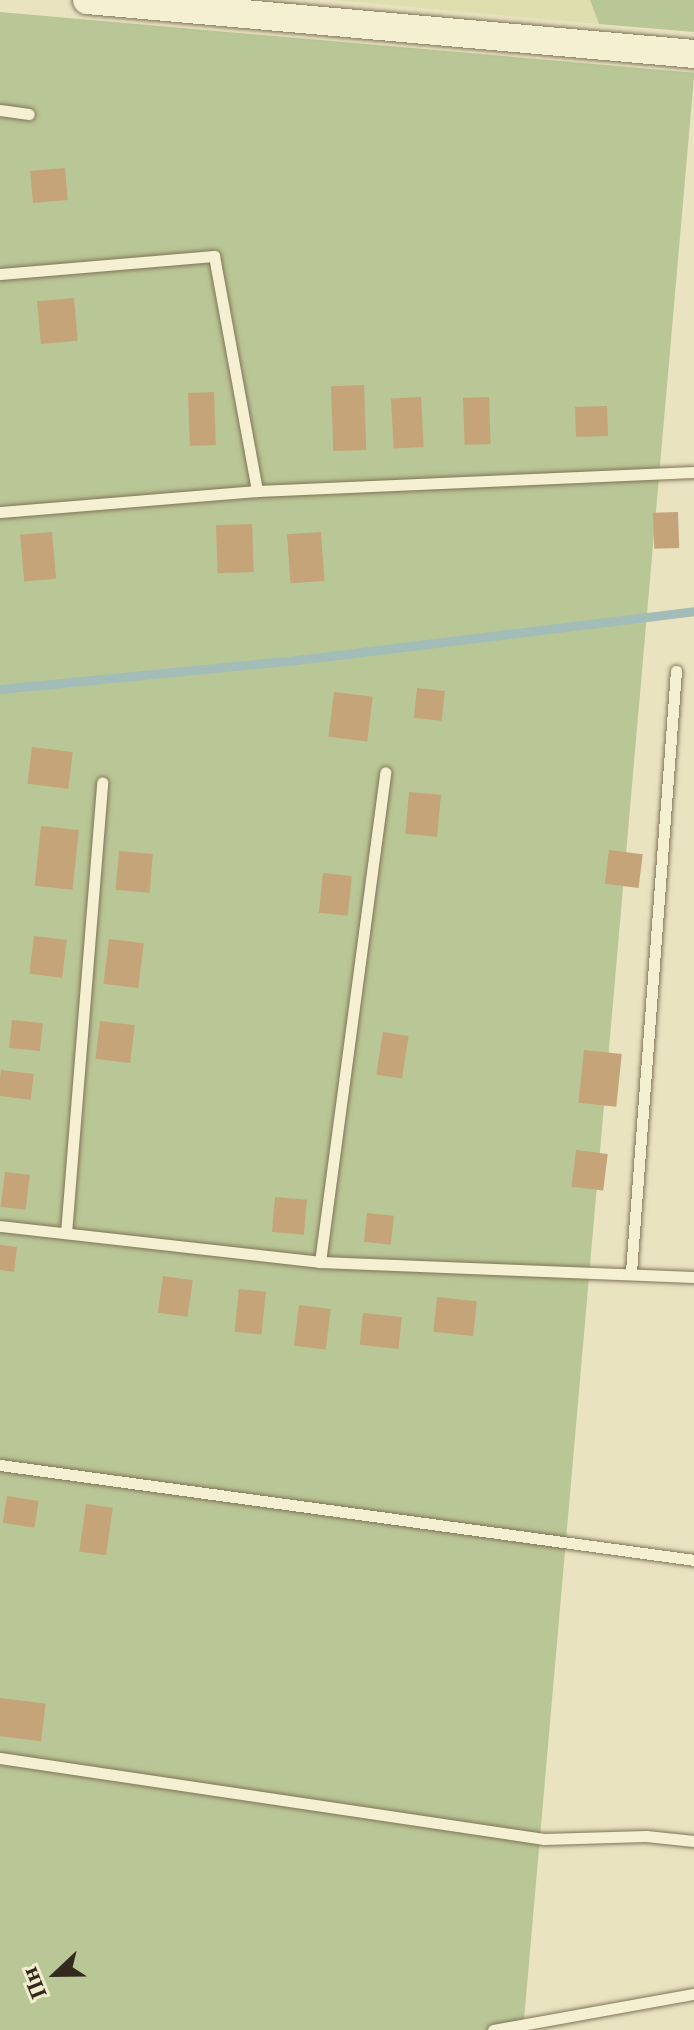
<!DOCTYPE html>
<meta charset="utf-8">
<style>
body{margin:0}
#map{position:relative;width:694px;height:2030px;overflow:hidden;background:#e9e3c0;font-family:"PT Serif",serif}
div>[style]{position:absolute}
[style*='--x']{left:calc(var(--x)*1px);top:calc(var(--y)*1px);width:calc(var(--w)*1px);rotate:calc(var(--a)*1deg)}
.farmland>*{inset:0;background:#dedeae}
.green>*{inset:0;background:#b9c695;transform-origin:0 0}
.stream>*{height:9px;margin:-4.5px;padding:0 4.5px;transform-origin:4.5px;border-radius:4.5px;background:#a2bcb8}
.building>*{inset:0;background:#c5a479;transform-origin:0 0}
.roads{filter:drop-shadow(0 0 2px #817459) drop-shadow(0 0 2px #817459)}
.service>*{height:11px;margin:-5.5px;padding:0 5.5px;transform-origin:5.5px;border-radius:5.5px;background:#f5f0d2}
.tertiary>*{height:28px;margin:-14px;padding:0 14px;transform-origin:14px;border-radius:14px;background:#f5f0d2}
span{translate:-50% -50%;white-space:nowrap;text-align:center;line-height:1.15;-webkit-text-stroke:6px #f2edcf;paint-order:stroke}
.north{position:absolute;left:16px;top:1934px;width:80px;height:80px;-webkit-text-stroke:6px #f2edcf;paint-order:stroke;rotate:248deg;font-size:22px;font-weight:700;line-height:32px;text-align:center;color:#322a1d}
.north::after{content:'';display:block;margin:auto;width:28px;height:36px;background:#322a1d;clip-path:polygon(50% 0,100% 100%,50% 72%,0 100%)}
</style>
<div id="map">
<div class="farmland">
<i style="clip-path:polygon(334px 0,590px 0,599px 24px)"></i>
</div>
<div class="green">
<i style="clip-path:polygon(590px 0,694px 0,694px 32px,599px 24px)"></i>
<i style="left:0;top:12px;width:697px;height:2018px;rotate:5deg"></i>
</div>
<div class="stream">
<i style="--x:0;--y:689;--w:298;--a:-5.6"></i>
<i style="--x:297;--y:660;--w:400;--a:-7"></i>
</div>
<div class="building">
<i style="left:65px;top:168px;width:32px;height:35px;rotate:85deg"></i>
<i style="left:74px;top:298px;width:43px;height:37px;rotate:85deg"></i>
<i style="left:364px;top:385px;width:65px;height:33px;rotate:88deg"></i>
<i style="left:214px;top:392px;width:53px;height:26px;rotate:88deg"></i>
<i style="left:421px;top:397px;width:50px;height:30px;rotate:87deg"></i>
<i style="left:489px;top:397px;width:47px;height:26px;rotate:88deg"></i>
<i style="left:607px;top:406px;width:30px;height:32px;rotate:88deg"></i>
<i style="left:678px;top:512px;width:36px;height:25px;rotate:88deg"></i>
<i style="left:252px;top:524px;width:48px;height:36px;rotate:88deg"></i>
<i style="left:52px;top:532px;width:47px;height:32px;rotate:85deg"></i>
<i style="left:321px;top:532px;width:49px;height:34px;rotate:86deg"></i>
<i style="left:417px;top:688px;width:28px;height:30px;rotate:6deg"></i>
<i style="left:334px;top:692px;width:39px;height:45px;rotate:7deg"></i>
<i style="left:32px;top:747px;width:41px;height:37px;rotate:7deg"></i>
<i style="left:409px;top:792px;width:32px;height:42px;rotate:5deg"></i>
<i style="left:41px;top:826px;width:38px;height:60px;rotate:6deg"></i>
<i style="left:609px;top:850px;width:34px;height:34px;rotate:7deg"></i>
<i style="left:119px;top:851px;width:34px;height:39px;rotate:5deg"></i>
<i style="left:323px;top:873px;width:29px;height:40px;rotate:6deg"></i>
<i style="left:34px;top:936px;width:33px;height:38px;rotate:7deg"></i>
<i style="left:109px;top:939px;width:35px;height:45px;rotate:7deg"></i>
<i style="left:12px;top:1020px;width:31px;height:28px;rotate:6deg"></i>
<i style="left:100px;top:1021px;width:35px;height:38px;rotate:7deg"></i>
<i style="left:383px;top:1032px;width:26px;height:43px;rotate:9deg"></i>
<i style="left:584px;top:1050px;width:38px;height:53px;rotate:6deg"></i>
<i style="left:1px;top:1070px;width:33px;height:26px;rotate:7deg"></i>
<i style="left:576px;top:1150px;width:32px;height:37px;rotate:7deg"></i>
<i style="left:5px;top:1172px;width:25px;height:35px;rotate:7deg"></i>
<i style="left:275px;top:1197px;width:32px;height:35px;rotate:5deg"></i>
<i style="left:367px;top:1213px;width:27px;height:29px;rotate:6deg"></i>
<i style="clip-path:polygon(0 1245px,17px 1247px,14px 1272px,0 1270px)"></i>
<i style="left:163px;top:1276px;width:30px;height:37px;rotate:8deg"></i>
<i style="left:239px;top:1289px;width:27px;height:43px;rotate:6deg"></i>
<i style="left:437px;top:1297px;width:40px;height:35px;rotate:6deg"></i>
<i style="left:299px;top:1305px;width:32px;height:41px;rotate:7deg"></i>
<i style="left:363px;top:1313px;width:39px;height:32px;rotate:6deg"></i>
<i style="left:7px;top:1496px;width:32px;height:27px;rotate:9deg"></i>
<i style="left:86px;top:1504px;width:27px;height:48px;rotate:8deg"></i>
<i style="left:0;top:1698px;width:46px;height:38px;rotate:7deg"></i>
</div>
<div class="roads">
<div class="service">
<i style="--x:0;--y:110;--w:29;--a:8"></i>
<i style="--x:0;--y:274;--w:215;--a:-4.8"></i>
<i style="--x:214;--y:256;--w:239;--a:79.6"></i>
<i style="--x:0;--y:512;--w:258;--a:-4.7"></i>
<i style="--x:257;--y:491;--w:437;--a:-2.5"></i>
<i style="--x:0;--y:1226;--w:322;--a:6.4"></i>
<i style="--x:320;--y:1262;--w:374;--a:2.3"></i>
<i style="--x:66;--y:1233;--w:452;--a:-85.4"></i>
<i style="--x:320;--y:1262;--w:494;--a:-82.4"></i>
<i style="--x:631;--y:1272;--w:603;--a:-85.72"></i>
<i style="--x:0;--y:1465;--w:700;--a:7.79"></i>
<i style="--x:0;--y:1758;--w:550;--a:8.47"></i>
<i style="--x:544;--y:1839;--w:102;--a:-1.7"></i>
<i style="--x:646;--y:1836;--w:48;--a:5.9"></i>
<i style="--x:493;--y:2030;--w:204;--a:-10.2"></i>
</div>
<div class="tertiary">
<i style="--x:87;--y:0;--w:609;--a:5.08"></i>
</div>
</div>
<div class="north">Пн</div>
</div>
